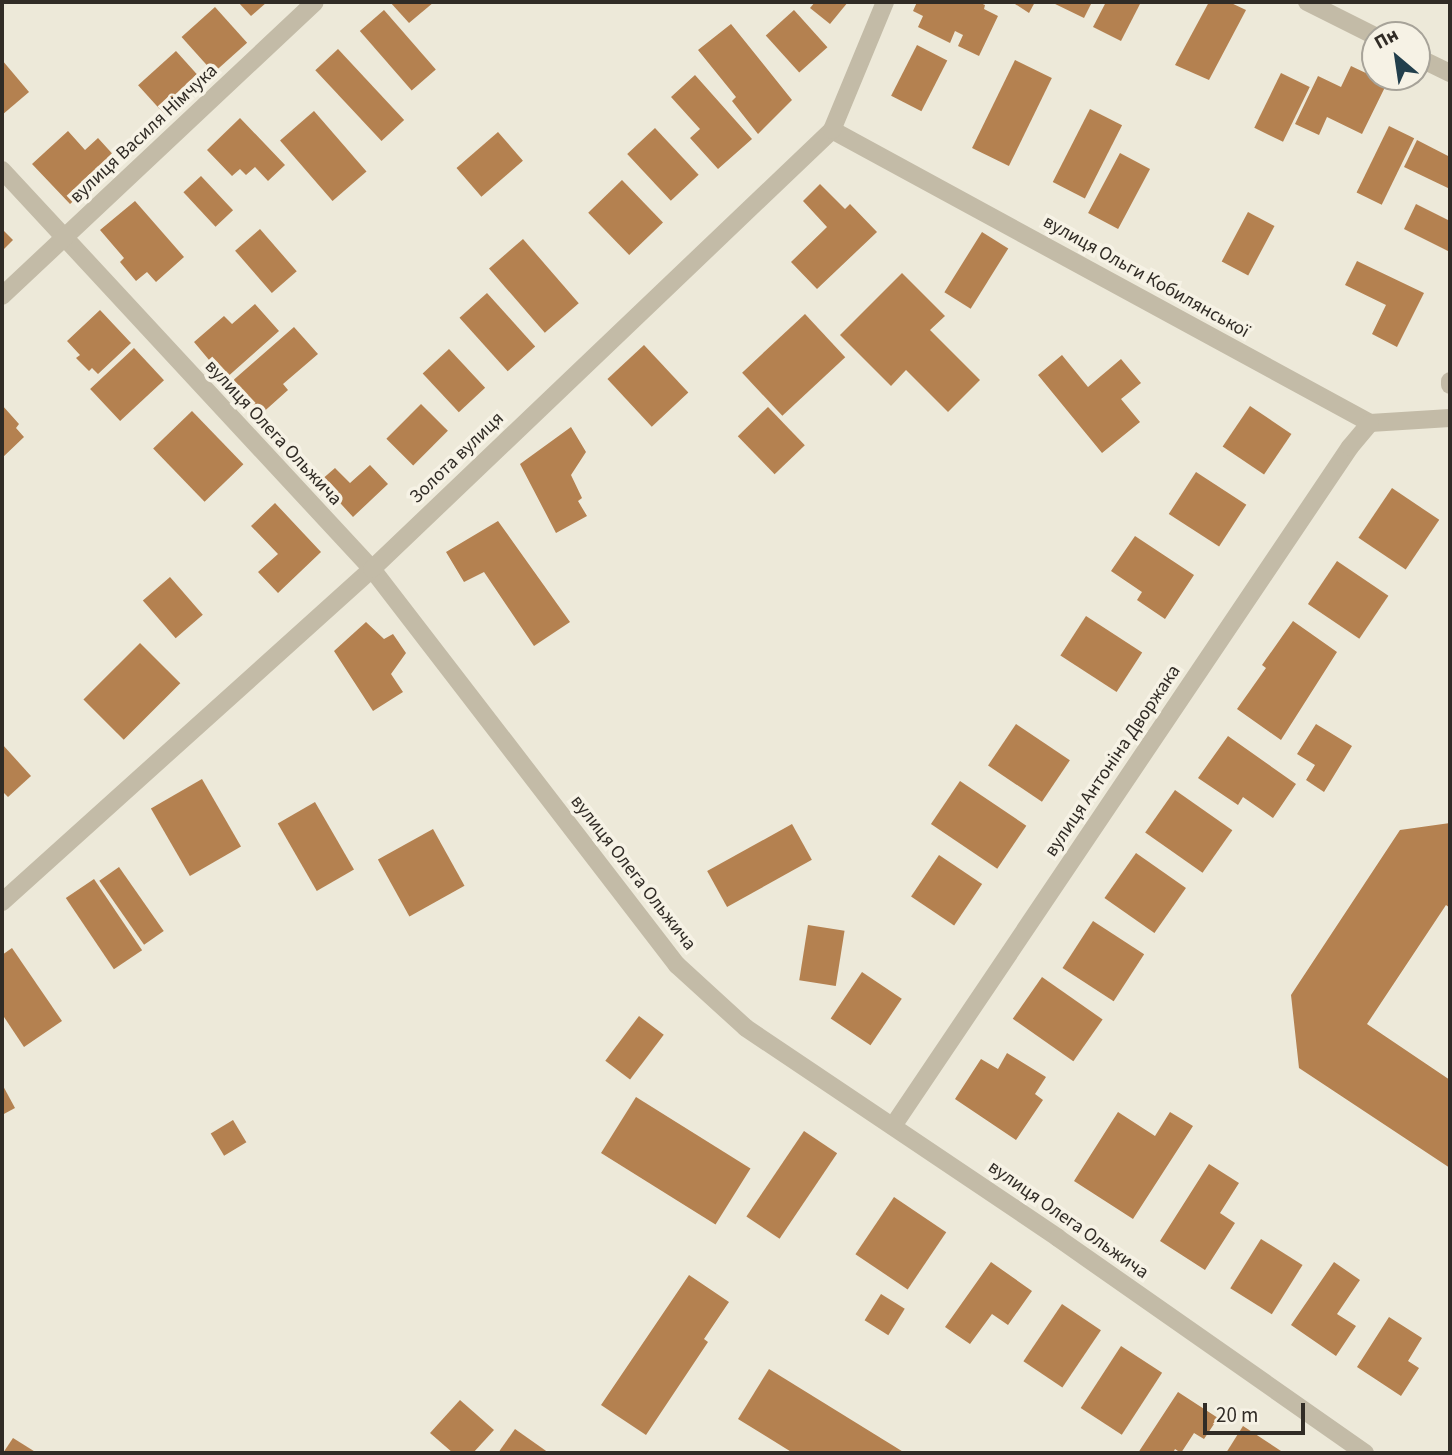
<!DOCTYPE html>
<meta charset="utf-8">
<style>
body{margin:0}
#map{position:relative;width:1452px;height:1455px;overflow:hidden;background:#ede9d9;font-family:"Source Sans 3",sans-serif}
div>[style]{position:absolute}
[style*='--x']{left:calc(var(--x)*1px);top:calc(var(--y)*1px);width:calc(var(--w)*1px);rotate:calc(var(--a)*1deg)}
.building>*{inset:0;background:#b48150;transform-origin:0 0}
.minor>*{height:18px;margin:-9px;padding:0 9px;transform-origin:9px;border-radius:9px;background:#c3bba7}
span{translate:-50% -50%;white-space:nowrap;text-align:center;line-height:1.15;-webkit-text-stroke:7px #f6f2e5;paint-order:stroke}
.street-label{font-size:19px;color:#312c26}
.frame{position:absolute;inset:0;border:4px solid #312c26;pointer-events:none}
.north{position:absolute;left:1361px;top:21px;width:70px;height:70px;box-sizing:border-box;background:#f6f2e5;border:2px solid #a7a399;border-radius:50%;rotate:331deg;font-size:19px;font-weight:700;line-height:28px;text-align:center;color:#312c26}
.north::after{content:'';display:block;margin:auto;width:24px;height:32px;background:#223f4c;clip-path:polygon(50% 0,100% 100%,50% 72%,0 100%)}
.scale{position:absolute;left:1203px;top:1403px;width:102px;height:32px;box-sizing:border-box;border:4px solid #312c26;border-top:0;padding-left:9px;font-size:21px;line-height:24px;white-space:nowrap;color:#312c26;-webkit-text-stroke:5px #f6f2e5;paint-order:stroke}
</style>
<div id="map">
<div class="building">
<i style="clip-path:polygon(238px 2px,267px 2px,251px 16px)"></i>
<i style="clip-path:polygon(390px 2px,434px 2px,409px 23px)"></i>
<i style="clip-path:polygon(815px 2px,848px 2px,830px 24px,810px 8px)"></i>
<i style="clip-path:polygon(917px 2px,978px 2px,985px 5px,984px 9px,998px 16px,979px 56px,958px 46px,963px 35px,955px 31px,950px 43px,918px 27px,923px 16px,913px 11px)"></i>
<i style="clip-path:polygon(1012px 2px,1035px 2px,1029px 13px)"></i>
<i style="clip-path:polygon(1051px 2px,1092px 2px,1084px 18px)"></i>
<i style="clip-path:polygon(1106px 2px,1141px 2px,1121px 41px,1093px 27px)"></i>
<i style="clip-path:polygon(1209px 2px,1229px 2px,1246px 10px,1209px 80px,1175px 65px)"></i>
<i style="left:215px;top:7px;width:48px;height:45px;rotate:48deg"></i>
<i style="left:384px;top:10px;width:79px;height:32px;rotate:49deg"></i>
<i style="left:794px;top:10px;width:50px;height:38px;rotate:48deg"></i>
<i style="clip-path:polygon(731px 24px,792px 100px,758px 134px,732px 101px,736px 97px,698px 50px)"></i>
<i style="left:917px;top:45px;width:34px;height:57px;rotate:27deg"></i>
<i style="left:338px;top:49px;width:97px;height:31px;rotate:47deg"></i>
<i style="left:176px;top:51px;width:43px;height:51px;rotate:48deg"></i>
<i style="clip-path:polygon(2px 60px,29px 92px,2px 115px)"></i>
<i style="left:1015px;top:60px;width:41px;height:98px;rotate:26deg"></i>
<i style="clip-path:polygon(1351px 66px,1387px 83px,1362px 134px,1327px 117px,1319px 135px,1295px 124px,1318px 76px,1341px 87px)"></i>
<i style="left:1281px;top:73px;width:32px;height:61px;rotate:26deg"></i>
<i style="clip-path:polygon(695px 75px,752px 139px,718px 169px,690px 138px,700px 129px,671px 97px)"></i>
<i style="left:1090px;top:109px;width:36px;height:82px;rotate:27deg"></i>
<i style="left:314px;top:111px;width:80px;height:45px;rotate:49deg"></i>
<i style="clip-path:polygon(240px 118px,285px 165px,268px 181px,255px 167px,246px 175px,240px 169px,232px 176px,207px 150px)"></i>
<i style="left:1389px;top:126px;width:28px;height:74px;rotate:26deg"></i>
<i style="left:655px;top:128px;width:64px;height:38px;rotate:47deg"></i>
<i style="clip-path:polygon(68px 131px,85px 150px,98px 138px,118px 160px,70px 204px,32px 164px)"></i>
<i style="left:498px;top:132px;width:38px;height:55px;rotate:49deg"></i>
<i style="clip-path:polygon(1417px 140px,1450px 157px,1450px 189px,1404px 167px)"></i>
<i style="left:1120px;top:153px;width:34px;height:68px;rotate:28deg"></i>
<i style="left:201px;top:176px;width:47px;height:24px;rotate:47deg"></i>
<i style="left:622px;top:180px;width:59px;height:47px;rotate:46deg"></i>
<i style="clip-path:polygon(820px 184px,845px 209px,850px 204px,877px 232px,817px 289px,791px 262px,827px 227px,803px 201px)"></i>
<i style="clip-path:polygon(135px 201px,184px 257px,156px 282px,147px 272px,136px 281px,120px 262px,124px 258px,100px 230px)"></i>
<i style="clip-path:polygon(1416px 204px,1450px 221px,1450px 252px,1404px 229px)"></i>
<i style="left:1248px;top:212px;width:30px;height:56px;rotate:28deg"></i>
<i style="clip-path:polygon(2px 229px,13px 240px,2px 251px)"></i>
<i style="left:260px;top:229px;width:56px;height:33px;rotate:49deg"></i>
<i style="left:982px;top:232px;width:31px;height:71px;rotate:32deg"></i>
<i style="left:523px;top:239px;width:85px;height:45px;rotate:49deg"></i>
<i style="clip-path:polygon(1357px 261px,1424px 293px,1397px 347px,1372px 334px,1386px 305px,1345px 285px)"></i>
<i style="clip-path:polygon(902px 273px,945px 316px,930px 330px,980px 380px,948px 412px,906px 370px,891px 386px,840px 335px)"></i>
<i style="left:487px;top:293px;width:72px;height:37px;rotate:48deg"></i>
<i style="clip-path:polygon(255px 304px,279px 331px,225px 379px,194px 342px,224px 316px,232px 324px)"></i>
<i style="clip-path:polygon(100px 310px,131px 343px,98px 374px,92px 368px,89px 371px,76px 358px,80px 355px,67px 341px)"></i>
<i style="left:805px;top:314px;width:59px;height:86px;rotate:47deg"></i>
<i style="clip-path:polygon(294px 327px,318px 354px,283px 384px,288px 390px,259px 416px,230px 383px)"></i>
<i style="left:644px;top:345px;width:65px;height:50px;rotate:47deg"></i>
<i style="left:134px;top:348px;width:44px;height:60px;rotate:47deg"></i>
<i style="left:449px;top:349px;width:53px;height:36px;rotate:47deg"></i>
<i style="clip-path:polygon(1062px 355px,1088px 387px,1121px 359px,1141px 383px,1121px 399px,1140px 422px,1102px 453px,1038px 375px)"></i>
<i style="left:421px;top:404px;width:38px;height:49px;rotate:45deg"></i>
<i style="clip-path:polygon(2px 405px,19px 424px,16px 428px,24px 437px,2px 458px)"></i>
<i style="left:1250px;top:406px;width:50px;height:49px;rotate:34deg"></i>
<i style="left:768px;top:407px;width:53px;height:42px;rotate:46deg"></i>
<i style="left:192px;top:411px;width:74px;height:54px;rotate:46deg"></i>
<i style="clip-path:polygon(571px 427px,586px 452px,571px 475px,582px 498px,578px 501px,587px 516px,556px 533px,520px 464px)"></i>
<i style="clip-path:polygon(370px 465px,388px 484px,353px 517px,320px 481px,335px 468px,350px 483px)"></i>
<i style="left:1196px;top:472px;width:60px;height:50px;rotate:33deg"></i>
<i style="left:1392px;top:488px;width:57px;height:60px;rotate:34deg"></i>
<i style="clip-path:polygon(275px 503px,321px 552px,278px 593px,258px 572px,278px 554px,251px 526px)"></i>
<i style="clip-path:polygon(498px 521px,570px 622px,534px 646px,484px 572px,464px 582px,446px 552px)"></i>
<i style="clip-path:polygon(1135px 536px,1194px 575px,1165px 619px,1137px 600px,1142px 592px,1111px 571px)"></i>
<i style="left:1337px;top:561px;width:62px;height:52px;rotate:34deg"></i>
<i style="left:170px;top:577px;width:50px;height:36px;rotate:49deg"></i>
<i style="left:1086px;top:616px;width:67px;height:47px;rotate:33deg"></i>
<i style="clip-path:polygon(1293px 621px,1337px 652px,1281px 740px,1237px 709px,1266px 668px,1262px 665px)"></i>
<i style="clip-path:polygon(366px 622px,384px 639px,393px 634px,406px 653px,391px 674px,403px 692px,373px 711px,334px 651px)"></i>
<i style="left:140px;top:643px;width:57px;height:80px;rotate:45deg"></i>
<i style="left:1016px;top:724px;width:65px;height:50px;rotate:34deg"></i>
<i style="clip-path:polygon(1316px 724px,1352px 746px,1324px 792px,1306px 780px,1315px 765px,1297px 754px)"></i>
<i style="clip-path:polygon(1228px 736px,1296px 784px,1273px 818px,1243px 797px,1238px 805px,1198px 778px)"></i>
<i style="clip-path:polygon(2px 744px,31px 776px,8px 797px,2px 791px)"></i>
<i style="left:202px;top:779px;width:78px;height:59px;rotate:60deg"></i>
<i style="left:960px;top:781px;width:80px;height:52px;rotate:34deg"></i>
<i style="left:1175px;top:790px;width:70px;height:52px;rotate:35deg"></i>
<i style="left:315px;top:802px;width:78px;height:43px;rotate:60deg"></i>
<i style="clip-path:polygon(1450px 823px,1450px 908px,1446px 905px,1367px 1024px,1450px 1080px,1450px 1168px,1299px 1068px,1291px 995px,1400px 830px)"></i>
<i style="left:792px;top:824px;width:41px;height:97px;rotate:61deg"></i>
<i style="left:433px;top:829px;width:65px;height:63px;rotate:61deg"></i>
<i style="left:1136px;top:853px;width:61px;height:55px;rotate:35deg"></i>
<i style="left:939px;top:855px;width:52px;height:50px;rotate:34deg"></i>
<i style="left:119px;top:867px;width:78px;height:24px;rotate:55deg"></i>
<i style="left:94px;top:879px;width:86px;height:34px;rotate:56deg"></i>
<i style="left:1093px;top:921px;width:61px;height:56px;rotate:33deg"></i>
<i style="left:808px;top:925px;width:37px;height:56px;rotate:9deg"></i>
<i style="clip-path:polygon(12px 948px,62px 1021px,24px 1047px,2px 1014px,2px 955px)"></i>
<i style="left:862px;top:972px;width:48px;height:56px;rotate:34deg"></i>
<i style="left:1042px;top:977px;width:74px;height:51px;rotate:35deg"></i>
<i style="left:639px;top:1016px;width:31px;height:56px;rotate:37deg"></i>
<i style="clip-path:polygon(1007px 1053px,1046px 1077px,1035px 1094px,1043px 1100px,1016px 1140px,955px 1099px,981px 1059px,998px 1069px)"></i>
<i style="clip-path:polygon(2px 1084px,15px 1108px,2px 1115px)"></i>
<i style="left:636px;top:1097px;width:135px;height:66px;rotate:32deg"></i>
<i style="clip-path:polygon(1118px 1112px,1155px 1136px,1170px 1112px,1193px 1126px,1133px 1219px,1074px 1181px)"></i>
<i style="left:233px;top:1120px;width:26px;height:26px;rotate:59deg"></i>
<i style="left:804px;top:1131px;width:40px;height:103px;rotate:34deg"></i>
<i style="clip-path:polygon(1209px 1164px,1239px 1183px,1220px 1213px,1235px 1223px,1205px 1270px,1160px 1241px)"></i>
<i style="left:894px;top:1197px;width:63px;height:69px;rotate:34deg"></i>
<i style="left:1261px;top:1239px;width:49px;height:58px;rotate:32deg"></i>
<i style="clip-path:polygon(991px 1262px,1032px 1291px,1008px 1325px,992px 1314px,970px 1344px,945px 1327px)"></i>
<i style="clip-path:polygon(1334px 1262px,1360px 1280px,1337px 1314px,1356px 1326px,1336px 1356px,1291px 1325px)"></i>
<i style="clip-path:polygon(689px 1275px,729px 1302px,704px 1339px,708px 1342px,646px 1435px,601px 1405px)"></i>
<i style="left:881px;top:1294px;width:28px;height:31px;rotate:32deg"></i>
<i style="left:1062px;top:1304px;width:47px;height:69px;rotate:34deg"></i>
<i style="clip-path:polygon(1389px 1317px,1422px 1338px,1408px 1361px,1419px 1368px,1401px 1396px,1357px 1367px)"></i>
<i style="left:1121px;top:1346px;width:49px;height:74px;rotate:33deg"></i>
<i style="clip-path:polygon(769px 1369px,905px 1453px,793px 1453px,738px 1419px)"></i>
<i style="clip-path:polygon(1178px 1392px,1218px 1418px,1204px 1439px,1194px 1433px,1181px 1453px,1175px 1449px,1173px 1453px,1138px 1453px)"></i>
<i style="clip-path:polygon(460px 1400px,494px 1430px,473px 1453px,453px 1453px,430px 1433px)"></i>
<i style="clip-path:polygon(1243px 1426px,1284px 1453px,1226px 1453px)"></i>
<i style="clip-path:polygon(515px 1429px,549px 1453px,498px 1453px)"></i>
<i style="clip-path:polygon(13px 1438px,37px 1453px,3px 1453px)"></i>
</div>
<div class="minor">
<i style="--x:1307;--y:2;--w:76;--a:26.6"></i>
<i style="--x:1417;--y:57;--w:37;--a:26"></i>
<i style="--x:832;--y:130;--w:613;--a:28.57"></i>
<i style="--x:1370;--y:423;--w:80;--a:-3.6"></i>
<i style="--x:2;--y:170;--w:544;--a:47.16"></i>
<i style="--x:372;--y:569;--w:500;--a:52.4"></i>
<i style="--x:677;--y:965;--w:93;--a:42.4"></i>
<i style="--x:746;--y:1028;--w:376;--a:33.9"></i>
<i style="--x:1058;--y:1238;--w:375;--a:35"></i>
<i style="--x:2;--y:296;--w:429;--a:-43.2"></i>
<i style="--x:1450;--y:381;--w:4;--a:90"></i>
<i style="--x:2;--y:902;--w:498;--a:-42"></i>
<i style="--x:372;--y:569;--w:636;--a:-43.66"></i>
<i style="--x:832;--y:130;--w:139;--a:-67.5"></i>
<i style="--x:893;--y:1126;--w:818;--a:-56.06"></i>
<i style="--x:1350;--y:447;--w:31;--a:-50"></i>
</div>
<div class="street-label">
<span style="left:144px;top:134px;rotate:-43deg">вулиця Василя Німчука</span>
<span style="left:1146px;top:277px;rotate:29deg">вулиця Ольги Кобилянської</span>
<span style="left:273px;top:433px;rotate:47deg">вулиця Олега Ольжича</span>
<span style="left:457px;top:458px;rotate:-44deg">Золота вулиця</span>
<span style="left:1113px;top:761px;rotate:-56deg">вулиця Антоніна Дворжака</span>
<span style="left:633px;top:873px;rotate:52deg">вулиця Олега Ольжича</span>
<span style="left:1068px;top:1220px;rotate:35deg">вулиця Олега Ольжича</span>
</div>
<div class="frame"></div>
<div class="north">Пн</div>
<div class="scale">20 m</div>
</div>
